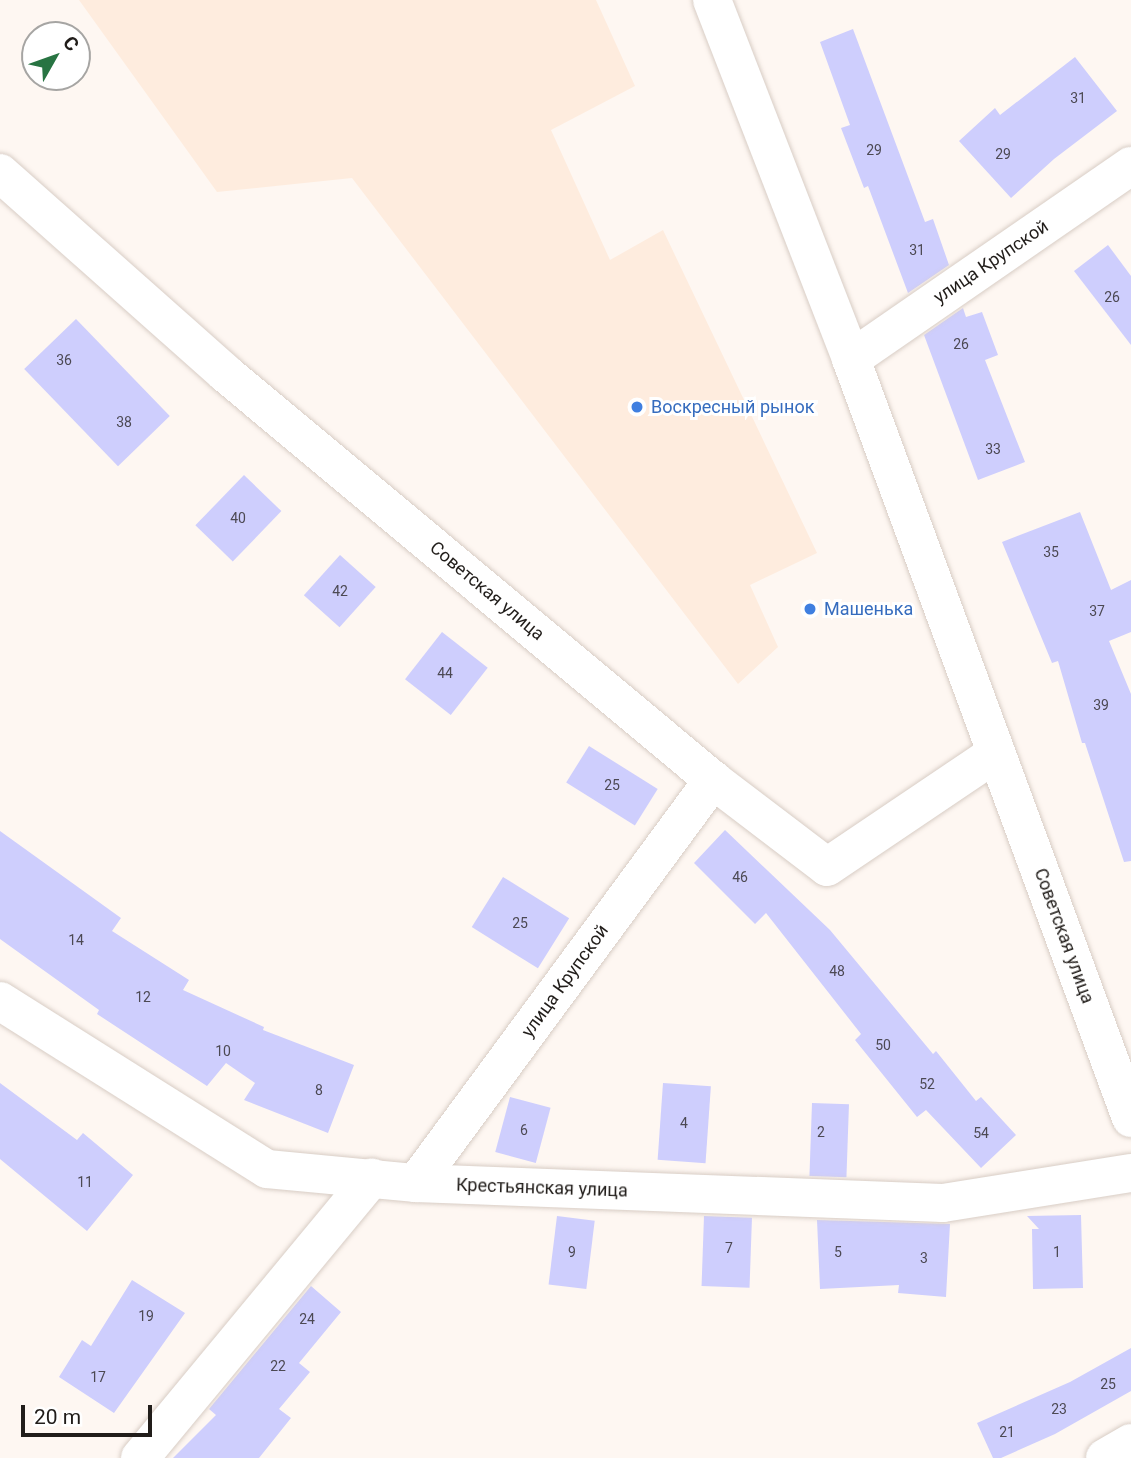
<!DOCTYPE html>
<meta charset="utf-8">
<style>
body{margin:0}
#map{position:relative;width:1131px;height:1458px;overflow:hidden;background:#fef7f2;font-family:Roboto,sans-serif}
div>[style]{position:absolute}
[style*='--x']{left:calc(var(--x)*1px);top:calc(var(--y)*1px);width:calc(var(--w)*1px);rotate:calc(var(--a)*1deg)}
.built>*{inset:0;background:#feecde}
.building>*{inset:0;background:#cecefd;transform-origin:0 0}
.roads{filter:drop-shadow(0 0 2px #d8cdc5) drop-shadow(0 0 2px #d8cdc5)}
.minor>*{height:38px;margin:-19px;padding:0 19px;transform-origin:19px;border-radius:19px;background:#fff}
.tertiary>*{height:38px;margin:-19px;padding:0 19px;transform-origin:19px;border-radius:19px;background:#fff}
.dots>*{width:19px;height:19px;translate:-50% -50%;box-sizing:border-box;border:4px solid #fff;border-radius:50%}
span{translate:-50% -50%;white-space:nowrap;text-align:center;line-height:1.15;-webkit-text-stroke:6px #fff;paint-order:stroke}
.number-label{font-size:14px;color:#4c4953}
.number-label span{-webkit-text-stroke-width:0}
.street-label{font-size:18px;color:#211d1a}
.shop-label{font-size:18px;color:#366cbe}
.left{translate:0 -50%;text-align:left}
.north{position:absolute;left:21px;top:21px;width:70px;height:70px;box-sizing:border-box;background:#fff;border:2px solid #a6a5a3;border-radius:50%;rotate:50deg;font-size:19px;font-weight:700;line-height:28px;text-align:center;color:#211d1a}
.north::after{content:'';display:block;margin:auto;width:24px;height:32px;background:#287442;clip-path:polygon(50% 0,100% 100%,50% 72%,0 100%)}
.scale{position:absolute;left:21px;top:1405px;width:131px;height:32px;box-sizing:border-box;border:4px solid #211d1a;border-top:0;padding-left:9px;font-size:21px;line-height:24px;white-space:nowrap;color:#211d1a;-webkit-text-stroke:5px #fff;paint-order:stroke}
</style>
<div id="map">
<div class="built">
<i style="clip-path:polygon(79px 0,596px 0,635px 86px,551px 130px,610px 260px,663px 230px,817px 553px,750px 585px,778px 647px,738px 684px,352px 178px,217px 192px)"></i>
</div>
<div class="building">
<i style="clip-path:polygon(853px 29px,925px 222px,933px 219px,949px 265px,908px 293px,868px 186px,864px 188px,841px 128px,850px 125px,820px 42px)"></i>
<i style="clip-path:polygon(1075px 57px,1117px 111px,1054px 159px,1011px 198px,959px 141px,995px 108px,1000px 115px)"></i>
<i style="clip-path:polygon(1108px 245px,1131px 276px,1131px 345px,1074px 271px)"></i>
<i style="clip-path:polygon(963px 308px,966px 317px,982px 312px,998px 355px,985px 360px,1025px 462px,978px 480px,924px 335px)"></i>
<i style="left:76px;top:319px;width:135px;height:72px;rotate:46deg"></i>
<i style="left:244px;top:475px;width:52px;height:70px;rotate:44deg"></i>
<i style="clip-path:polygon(1080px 512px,1111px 590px,1131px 580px,1131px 632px,1109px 641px,1131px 694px,1131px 861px,1124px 862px,1085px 743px,1082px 743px,1058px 661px,1052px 663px,1002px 542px)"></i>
<i style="left:340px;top:555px;width:48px;height:54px;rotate:42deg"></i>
<i style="left:442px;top:632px;width:58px;height:60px;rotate:38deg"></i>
<i style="left:589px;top:746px;width:81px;height:43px;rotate:32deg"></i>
<i style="clip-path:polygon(725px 830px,830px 930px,933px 1054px,936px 1051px,976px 1101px,981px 1097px,1016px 1135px,981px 1168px,926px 1110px,917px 1117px,855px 1040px,861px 1034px,766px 913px,755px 924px,694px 863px)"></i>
<i style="clip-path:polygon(0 831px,121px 918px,112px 931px,189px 980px,183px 990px,264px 1027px,263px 1030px,354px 1065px,328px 1133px,244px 1100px,255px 1083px,226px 1063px,207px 1086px,97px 1014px,99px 1010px,0 939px)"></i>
<i style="left:503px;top:877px;width:78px;height:59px;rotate:32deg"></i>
<i style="clip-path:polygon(0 1083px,77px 1140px,83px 1133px,133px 1175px,87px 1231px,0 1159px)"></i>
<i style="left:663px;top:1083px;width:48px;height:77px;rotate:4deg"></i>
<i style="left:510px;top:1097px;width:42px;height:57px;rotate:15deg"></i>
<i style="left:812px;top:1103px;width:37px;height:73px;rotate:2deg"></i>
<i style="clip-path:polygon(1081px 1215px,1083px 1288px,1033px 1289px,1032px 1229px,1039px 1229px,1027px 1216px)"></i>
<i style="left:557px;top:1216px;width:38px;height:69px;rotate:7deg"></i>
<i style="left:704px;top:1216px;width:48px;height:70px;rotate:2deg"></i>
<i style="clip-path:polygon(817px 1220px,950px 1224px,946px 1297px,898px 1293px,899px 1285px,820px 1289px)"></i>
<i style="clip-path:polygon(132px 1280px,185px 1313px,114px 1413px,59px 1377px,82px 1340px,91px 1346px)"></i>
<i style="clip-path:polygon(311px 1286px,341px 1312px,299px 1363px,310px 1372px,279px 1409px,291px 1418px,259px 1458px,173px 1458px,216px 1415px,209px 1409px)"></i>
<i style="clip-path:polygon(1131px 1348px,1131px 1391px,1055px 1434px,1001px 1458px,993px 1458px,977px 1423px,1070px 1382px)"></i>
</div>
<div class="roads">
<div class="minor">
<i style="--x:0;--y:173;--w:301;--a:41.6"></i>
<i style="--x:225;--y:373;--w:635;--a:39.83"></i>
<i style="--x:713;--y:780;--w:143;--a:37.3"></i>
<i style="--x:827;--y:867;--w:204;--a:-34"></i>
<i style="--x:851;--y:359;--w:340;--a:-34.6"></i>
<i style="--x:0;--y:1001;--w:315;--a:32.2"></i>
<i style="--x:267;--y:1169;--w:150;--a:5.4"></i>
<i style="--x:416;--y:1183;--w:527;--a:2.17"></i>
<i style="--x:943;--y:1203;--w:190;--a:-9.1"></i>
<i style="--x:416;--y:1183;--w:501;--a:-53.61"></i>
<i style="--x:140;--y:1458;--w:364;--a:-50.4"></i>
<i style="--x:1105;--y:1458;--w:30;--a:-30"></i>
</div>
<div class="tertiary">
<i style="--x:712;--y:0;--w:385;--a:68.8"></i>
<i style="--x:851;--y:359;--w:809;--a:69.75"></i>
</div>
</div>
<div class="dots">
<i style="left:637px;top:407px;background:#3f7fe0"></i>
<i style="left:810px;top:609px;background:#3f7fe0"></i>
</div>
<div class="number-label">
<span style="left:1078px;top:98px">31</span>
<span style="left:874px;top:150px">29</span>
<span style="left:1003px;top:154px">29</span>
<span style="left:917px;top:250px">31</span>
<span style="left:1112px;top:297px">26</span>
<span style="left:961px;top:344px">26</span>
<span style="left:64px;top:360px">36</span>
<span style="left:124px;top:422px">38</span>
<span style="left:993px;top:449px">33</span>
<span style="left:238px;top:518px">40</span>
<span style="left:1051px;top:552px">35</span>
<span style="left:340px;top:591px">42</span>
<span style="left:1097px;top:611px">37</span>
<span style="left:445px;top:673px">44</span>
<span style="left:1101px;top:705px">39</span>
<span style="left:612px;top:785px">25</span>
<span style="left:740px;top:877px">46</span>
<span style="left:520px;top:923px">25</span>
<span style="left:76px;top:940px">14</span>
<span style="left:837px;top:971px">48</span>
<span style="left:143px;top:997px">12</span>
<span style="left:883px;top:1045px">50</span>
<span style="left:223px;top:1051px">10</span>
<span style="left:927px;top:1084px">52</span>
<span style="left:319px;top:1090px">8</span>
<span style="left:684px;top:1123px">4</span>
<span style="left:524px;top:1130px">6</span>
<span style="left:821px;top:1132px">2</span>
<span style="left:981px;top:1133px">54</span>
<span style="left:85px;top:1182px">11</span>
<span style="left:729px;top:1248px">7</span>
<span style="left:572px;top:1252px">9</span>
<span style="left:838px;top:1252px">5</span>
<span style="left:1057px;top:1252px">1</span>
<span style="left:924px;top:1258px">3</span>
<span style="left:146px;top:1316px">19</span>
<span style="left:307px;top:1319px">24</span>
<span style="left:278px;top:1366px">22</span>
<span style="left:98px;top:1377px">17</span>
<span style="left:1108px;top:1384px">25</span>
<span style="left:1059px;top:1409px">23</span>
<span style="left:1007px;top:1432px">21</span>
</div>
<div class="street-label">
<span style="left:991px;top:262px;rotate:-34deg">улица Крупской</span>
<span style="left:487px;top:591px;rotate:40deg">Советская улица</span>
<span style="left:1064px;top:936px;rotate:70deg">Советская улица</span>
<span style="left:565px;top:981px;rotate:-54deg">улица Крупской</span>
<span style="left:542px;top:1188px;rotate:2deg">Крестьянская улица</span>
</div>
<div class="shop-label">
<span class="left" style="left:651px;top:407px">Воскресный рынок</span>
<span class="left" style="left:824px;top:609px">Машенька</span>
</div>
<div class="north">С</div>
<div class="scale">20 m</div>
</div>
